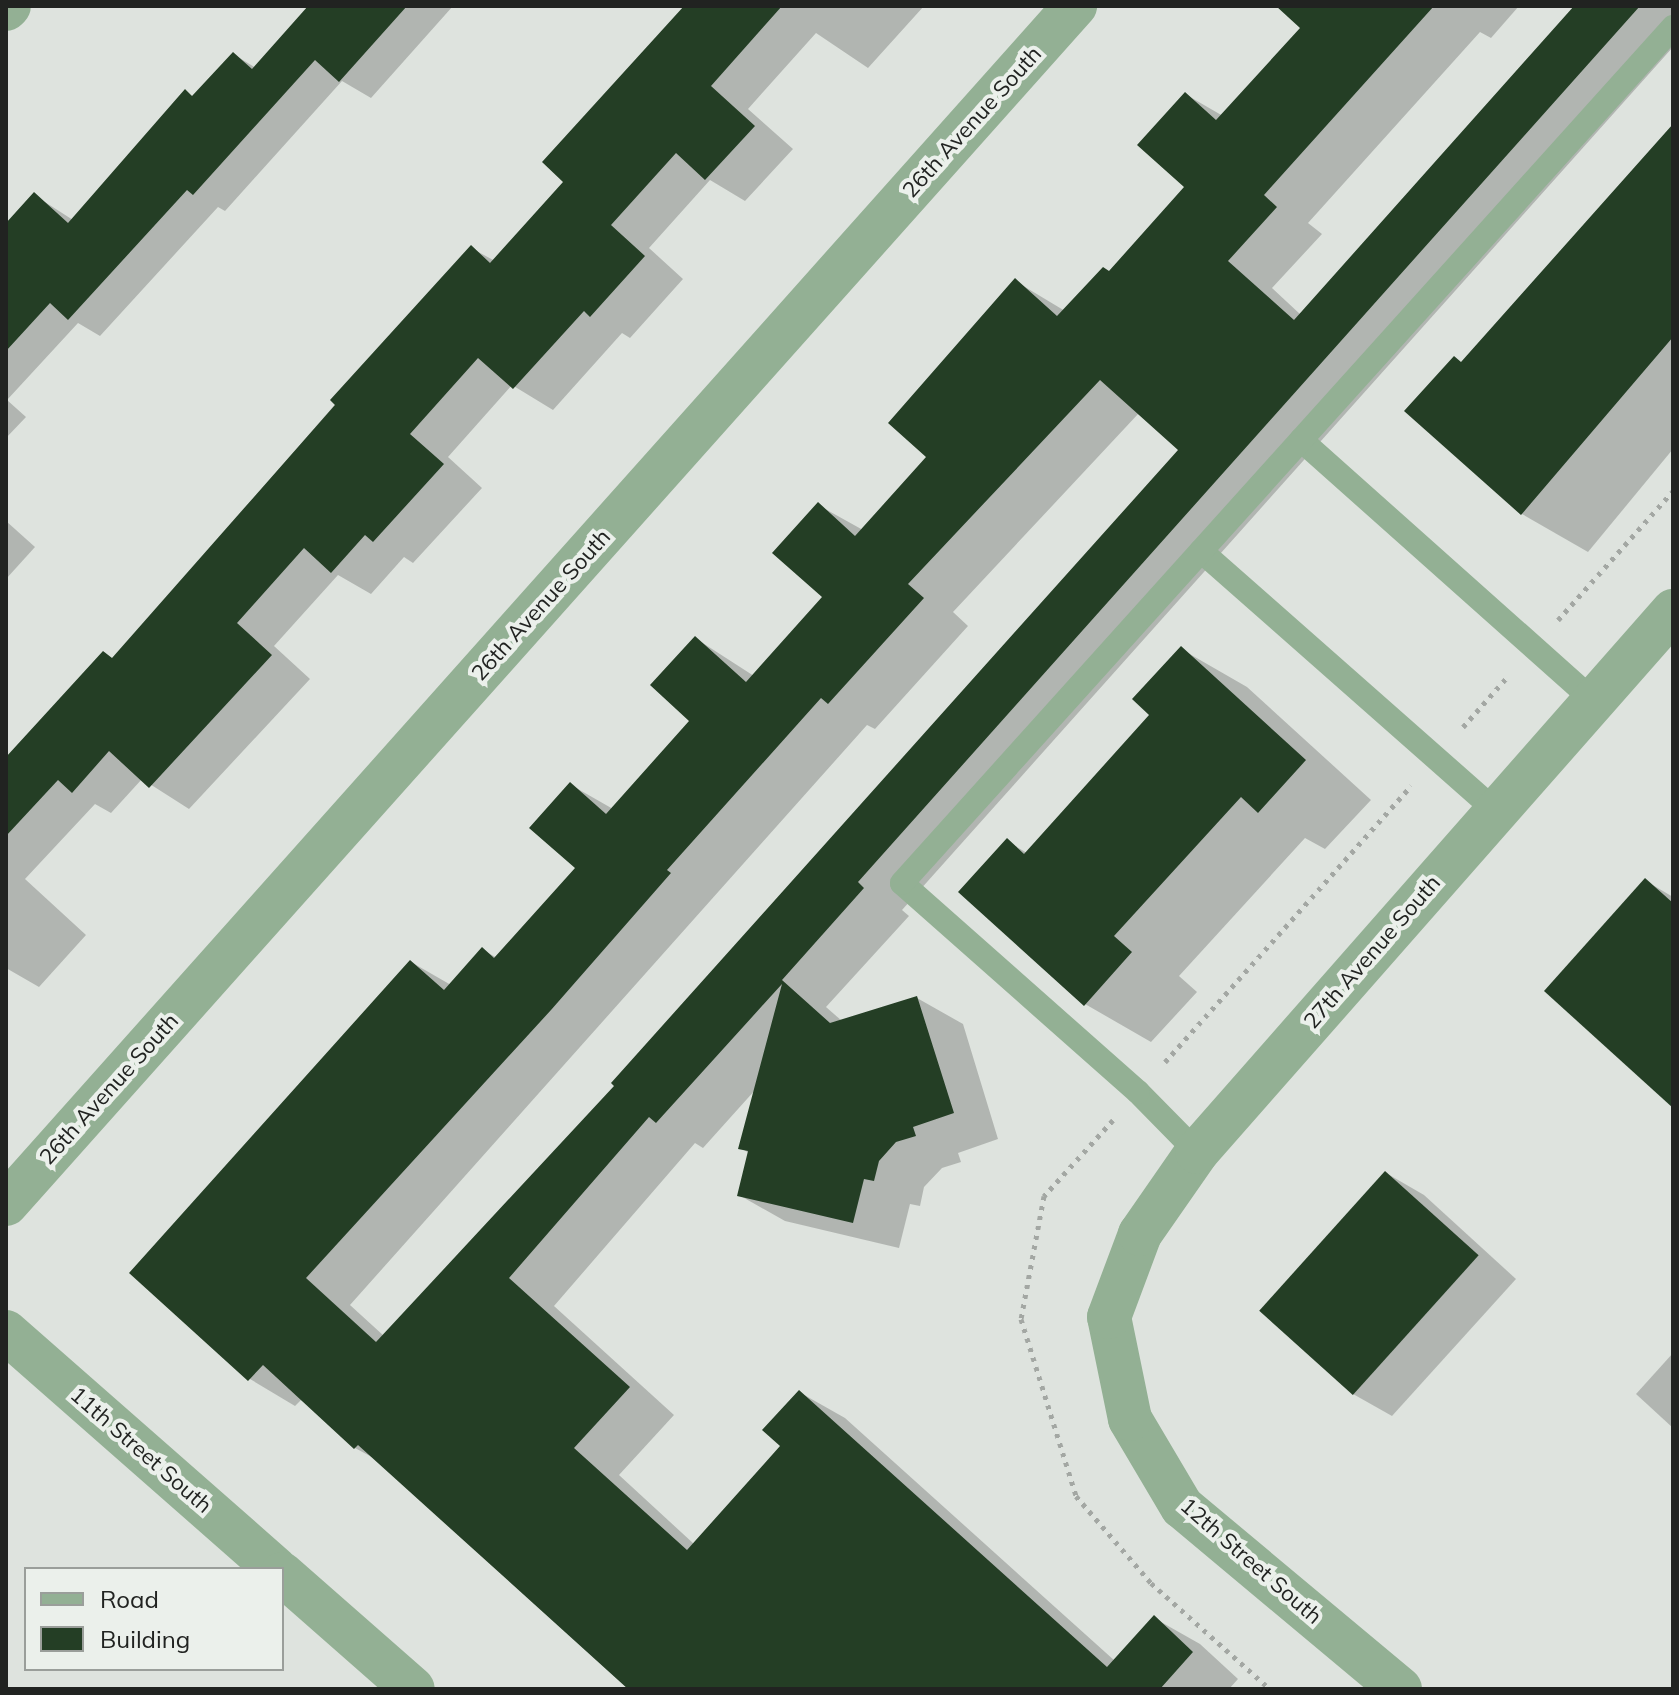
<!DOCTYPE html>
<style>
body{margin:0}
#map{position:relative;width:1679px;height:1695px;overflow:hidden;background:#dee3de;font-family:Mulish,sans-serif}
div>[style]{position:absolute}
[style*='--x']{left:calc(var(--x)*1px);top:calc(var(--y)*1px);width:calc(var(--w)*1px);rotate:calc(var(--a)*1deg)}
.shadow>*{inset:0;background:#0003}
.building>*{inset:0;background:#243e25;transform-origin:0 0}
.path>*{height:5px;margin-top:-2.5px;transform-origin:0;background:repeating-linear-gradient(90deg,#a3a7a3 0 4px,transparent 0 10px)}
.lane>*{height:24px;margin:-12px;padding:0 12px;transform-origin:12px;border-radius:12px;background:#93b094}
.street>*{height:44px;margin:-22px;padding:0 22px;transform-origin:22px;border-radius:22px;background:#93b094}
span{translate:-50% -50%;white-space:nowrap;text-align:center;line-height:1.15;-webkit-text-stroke:8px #ebf0eb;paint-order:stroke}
.street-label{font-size:22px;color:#212321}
.frame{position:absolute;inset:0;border:8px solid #212321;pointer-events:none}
.legend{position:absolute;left:24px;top:1567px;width:260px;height:104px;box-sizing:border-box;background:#ebf0eb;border:2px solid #9a9e9a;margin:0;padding:10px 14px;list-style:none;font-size:24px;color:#212321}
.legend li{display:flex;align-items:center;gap:16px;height:40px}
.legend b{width:40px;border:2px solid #9a9e9a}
</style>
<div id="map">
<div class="shadow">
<i style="clip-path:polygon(311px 6px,453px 6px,371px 98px,342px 81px,225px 211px,218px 207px,100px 336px,78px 323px,7px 400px,26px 417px,6px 438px,6px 226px,34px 195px,73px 220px,185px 92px,194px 97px,233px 54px,256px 68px)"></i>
<i style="clip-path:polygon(686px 6px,924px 6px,868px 68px,816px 33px,748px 109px,793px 149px,745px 201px,710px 180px,649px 248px,683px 279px,630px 338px,622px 333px,553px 410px,512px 385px,448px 457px,482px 488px,413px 563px,404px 557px,371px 594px,338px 575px,274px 646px,310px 679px,189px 809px,142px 779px,111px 813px,95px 804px,25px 879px,86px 935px,39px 987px,6px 968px,6px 760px,114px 659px,471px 248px,495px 261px,566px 182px)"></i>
<i style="clip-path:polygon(evenodd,1279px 6px,1519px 6px,1491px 38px,1480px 32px,1308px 223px,1322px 234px,1272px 288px,1301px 315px,1577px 6px,1673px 6px,1673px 47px,902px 910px,909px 916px,826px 1007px,842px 1021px,917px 998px,963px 1024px,998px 1139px,958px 1153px,961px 1162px,942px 1168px,924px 1187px,920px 1206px,910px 1204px,899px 1248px,785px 1221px,739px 1195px,749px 1153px,741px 1148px,756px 1089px,703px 1148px,695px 1143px,554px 1306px,674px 1415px,619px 1475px,694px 1544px,782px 1446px,799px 1392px,845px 1418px,1115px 1661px,1154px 1618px,1200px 1644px,1238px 1679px,1229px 1689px,628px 1689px,381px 1462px,355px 1448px,302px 1399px,295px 1406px,250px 1379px,132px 1273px,411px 962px,451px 985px,483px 950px,497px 958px,578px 868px,571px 785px,613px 809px,692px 721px,695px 638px,754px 676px,825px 597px,818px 505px,863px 530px,929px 457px,1015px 281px,1065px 311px,1110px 273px,1187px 187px,1185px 94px,1223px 116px,1302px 27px,1279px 6px,1139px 413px,1181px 450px,617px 1085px,384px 1336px,350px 1305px,867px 725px,875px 729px,968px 626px,953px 612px,1139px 413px)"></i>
<i style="clip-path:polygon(1673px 127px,1673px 449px,1588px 552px,1522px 514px,1462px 364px)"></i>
<i style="clip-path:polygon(6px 521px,35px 547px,6px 579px)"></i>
<i style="clip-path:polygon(1181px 649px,1247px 687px,1371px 800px,1325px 849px,1305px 838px,1179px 976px,1197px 992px,1151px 1042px,1085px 1004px,1007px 841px,1027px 853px,1152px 715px)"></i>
<i style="clip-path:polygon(1646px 881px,1673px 897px,1673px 1105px)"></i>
<i style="clip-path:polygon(1386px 1173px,1424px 1195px,1516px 1279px,1392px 1416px,1353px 1394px)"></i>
<i style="clip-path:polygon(1673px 1353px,1673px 1428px,1636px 1394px)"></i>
</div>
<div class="building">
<i style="clip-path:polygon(308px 6px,407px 6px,339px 82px,315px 60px,193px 195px,187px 190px,68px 320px,50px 303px,6px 351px,6px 223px,34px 192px,68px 223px,185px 89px,192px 96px,233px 52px,252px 69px)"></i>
<i style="clip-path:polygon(684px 6px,782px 6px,711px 86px,755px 126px,705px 180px,676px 153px,611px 225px,645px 256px,590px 317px,584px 311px,513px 389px,478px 358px,410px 434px,444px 464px,373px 542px,365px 535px,331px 573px,304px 548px,237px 623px,272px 655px,149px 788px,109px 751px,72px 793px,58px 780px,6px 836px,6px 757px,103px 651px,112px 658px,335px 405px,330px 400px,471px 245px,490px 263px,563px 182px,542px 162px)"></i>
<i style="clip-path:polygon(evenodd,1276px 6px,1434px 6px,1264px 195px,1277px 207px,1228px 261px,1294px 320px,1574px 6px,1640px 6px,858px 882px,864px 888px,782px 980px,830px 1023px,917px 996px,954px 1113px,913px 1127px,916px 1136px,896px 1142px,879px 1161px,874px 1181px,864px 1179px,853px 1223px,737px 1196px,748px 1151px,738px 1149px,782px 984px,656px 1123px,649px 1117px,509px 1278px,630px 1387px,574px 1448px,687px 1550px,780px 1446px,762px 1430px,799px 1390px,1107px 1667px,1154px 1615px,1193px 1652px,1160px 1689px,628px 1689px,358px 1445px,354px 1449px,263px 1365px,248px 1381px,129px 1273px,410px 960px,444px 990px,482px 947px,494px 958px,575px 868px,529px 828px,570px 782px,606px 814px,689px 721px,650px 685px,695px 636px,746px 682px,822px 597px,772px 553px,818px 502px,855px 536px,926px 457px,888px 423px,1015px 278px,1057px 316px,1103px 267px,1109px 271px,1184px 187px,1137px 145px,1185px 92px,1216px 120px,1300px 28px,1276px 6px,1100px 380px,1178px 450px,611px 1083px,614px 1086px,376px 1342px,306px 1278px,551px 1010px,671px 873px,667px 870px,821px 698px,828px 704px,924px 598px,908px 584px,1100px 380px)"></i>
<i style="clip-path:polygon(1673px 124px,1673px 337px,1521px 515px,1404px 411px,1454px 356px,1461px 362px)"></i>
<i style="clip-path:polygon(1181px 646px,1306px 760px,1258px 813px,1241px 797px,1114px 936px,1132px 952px,1084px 1006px,958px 892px,1007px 838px,1024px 854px,1149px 715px,1132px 699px)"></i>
<i style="clip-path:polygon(1645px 878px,1673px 903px,1673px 1108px,1544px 991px)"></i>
<i style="left:1385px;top:1171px;width:126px;height:188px;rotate:42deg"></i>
</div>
<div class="path">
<i style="--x:1558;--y:620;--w:173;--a:-48.3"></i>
<i style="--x:1463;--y:727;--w:69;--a:-48.5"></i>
<i style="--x:1165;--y:1062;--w:370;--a:-48.3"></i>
<i style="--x:1113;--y:1120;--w:103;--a:132.2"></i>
<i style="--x:1044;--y:1196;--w:125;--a:100.6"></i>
<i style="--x:1021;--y:1319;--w:185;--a:72.7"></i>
<i style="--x:1076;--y:1496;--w:115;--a:49.2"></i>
<i style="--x:1151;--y:1583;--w:159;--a:41.7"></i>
</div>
<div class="lane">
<i style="--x:1301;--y:440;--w:391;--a:41.7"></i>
<i style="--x:1201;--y:551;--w:393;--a:41.4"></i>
<i style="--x:1197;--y:1152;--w:84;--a:-134.5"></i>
<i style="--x:1138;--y:1092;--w:315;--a:-138.5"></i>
<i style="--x:902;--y:883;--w:1152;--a:-47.99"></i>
</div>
<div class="street">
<i style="--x:6;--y:9;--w:4;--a:-45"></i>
<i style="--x:6;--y:1204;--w:1606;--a:-48.26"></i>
<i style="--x:6;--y:1332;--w:359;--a:41.3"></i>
<i style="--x:282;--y:1574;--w:174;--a:41.3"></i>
<i style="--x:1400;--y:1689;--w:284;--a:-140.1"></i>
<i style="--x:1182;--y:1507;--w:102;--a:-120.6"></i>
<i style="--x:1130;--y:1419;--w:104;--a:-101.6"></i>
<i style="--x:1109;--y:1317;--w:89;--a:-69.5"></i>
<i style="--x:1140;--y:1234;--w:100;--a:-55.2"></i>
<i style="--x:1197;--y:1152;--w:721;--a:-48.66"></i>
</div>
<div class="street-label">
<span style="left:972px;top:122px;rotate:-48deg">26th Avenue South</span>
<span style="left:541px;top:605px;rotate:-48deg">26th Avenue South</span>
<span style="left:1372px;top:952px;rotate:-49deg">27th Avenue South</span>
<span style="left:109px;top:1089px;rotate:-48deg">26th Avenue South</span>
<span style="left:141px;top:1450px;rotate:41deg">11th Street South</span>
<span style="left:1251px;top:1561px;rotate:41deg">12th Street South</span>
</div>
<div class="frame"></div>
<ul class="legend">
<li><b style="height:10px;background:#93b094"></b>Road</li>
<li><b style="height:22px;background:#243e25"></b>Building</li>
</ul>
</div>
